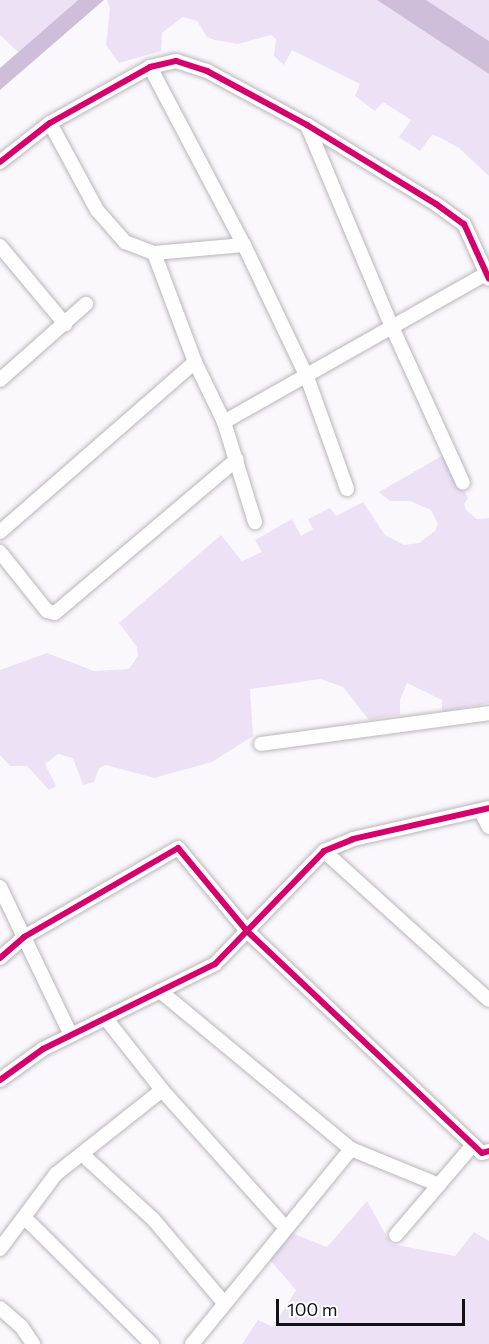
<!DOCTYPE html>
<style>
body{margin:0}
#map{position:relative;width:489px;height:1344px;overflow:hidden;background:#fbf8fd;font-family:Commissioner,sans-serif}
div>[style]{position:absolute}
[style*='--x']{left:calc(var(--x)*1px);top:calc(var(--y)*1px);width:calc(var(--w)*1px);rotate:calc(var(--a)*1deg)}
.green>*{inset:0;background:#ede1f6}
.water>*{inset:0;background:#cebeda}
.roads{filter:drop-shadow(0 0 2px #b8b6ba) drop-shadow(0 0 2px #b8b6ba)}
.street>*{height:14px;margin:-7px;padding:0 7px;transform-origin:7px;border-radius:7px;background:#fefeff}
.cycleway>*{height:6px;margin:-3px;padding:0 3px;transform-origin:3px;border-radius:3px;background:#d6006c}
span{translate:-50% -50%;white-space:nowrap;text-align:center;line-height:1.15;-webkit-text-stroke:6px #fff;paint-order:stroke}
.scale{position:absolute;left:276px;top:1299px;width:189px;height:27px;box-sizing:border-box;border:3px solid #121113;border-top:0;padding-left:8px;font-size:18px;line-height:21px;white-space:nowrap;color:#121113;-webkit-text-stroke:4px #fff;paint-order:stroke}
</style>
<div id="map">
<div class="green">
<i style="clip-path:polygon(0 0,78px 0,18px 52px,0 35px)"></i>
<i style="clip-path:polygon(107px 0,377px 0,489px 74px,489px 176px,459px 148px,439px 137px,432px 135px,420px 151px,399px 137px,411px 120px,383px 102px,375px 111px,355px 96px,360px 84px,292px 50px,284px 65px,274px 56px,276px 39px,271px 35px,238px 44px,215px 40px,207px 37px,197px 21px,183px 17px,162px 33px,161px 51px,119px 63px,106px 45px,110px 9px)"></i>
<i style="clip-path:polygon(426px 0,489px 0,489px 41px)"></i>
<i style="clip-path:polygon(445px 454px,468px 498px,464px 504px,466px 510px,477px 519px,489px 518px,489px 703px,442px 712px,442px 700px,407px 683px,400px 700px,400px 715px,369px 720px,343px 687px,320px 679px,250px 689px,253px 736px,212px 762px,154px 778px,106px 765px,99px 768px,94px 782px,83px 785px,73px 758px,58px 754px,45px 764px,56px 786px,49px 790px,27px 766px,10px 766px,0 755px,0 670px,47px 653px,94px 671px,129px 669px,138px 656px,137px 647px,119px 623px,221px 535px,242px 561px,262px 552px,255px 540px,292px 519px,301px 536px,313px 529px,308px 519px,330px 508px,336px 516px,363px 502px,385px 535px,404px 545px,419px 543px,435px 531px,438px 524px,431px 510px,410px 501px,390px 501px,379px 492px)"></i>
<i style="clip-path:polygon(367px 1201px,391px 1244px,455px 1256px,474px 1232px,489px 1241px,489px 1344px,242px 1344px,258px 1320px,273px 1327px,296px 1290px,270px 1260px,292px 1233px,327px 1247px)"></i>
</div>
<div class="water">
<i style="clip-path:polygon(78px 0,104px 0,0 90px,0 68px)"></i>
<i style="clip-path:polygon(377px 0,426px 0,489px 41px,489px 74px)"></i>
</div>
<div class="roads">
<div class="street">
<i style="--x:150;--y:67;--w:201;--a:62.2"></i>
<i style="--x:244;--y:245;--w:146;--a:64.5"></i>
<i style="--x:307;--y:377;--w:119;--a:70.3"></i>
<i style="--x:50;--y:123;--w:99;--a:61.6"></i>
<i style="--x:97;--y:210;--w:43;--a:48.8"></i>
<i style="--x:125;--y:242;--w:31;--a:21"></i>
<i style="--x:154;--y:253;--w:90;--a:-5.1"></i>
<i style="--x:307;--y:125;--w:219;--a:67.2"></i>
<i style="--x:392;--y:327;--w:171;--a:65.5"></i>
<i style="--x:0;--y:162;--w:63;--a:-38"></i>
<i style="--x:50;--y:123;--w:115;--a:-29.2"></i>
<i style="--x:150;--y:67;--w:27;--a:-13"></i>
<i style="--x:176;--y:61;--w:33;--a:18"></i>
<i style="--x:207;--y:71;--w:114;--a:28.4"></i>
<i style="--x:307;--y:125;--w:151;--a:31.5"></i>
<i style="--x:436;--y:204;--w:34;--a:36"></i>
<i style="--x:464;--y:224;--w:60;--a:65.6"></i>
<i style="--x:0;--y:246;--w:102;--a:50.2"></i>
<i style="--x:154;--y:253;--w:116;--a:69.4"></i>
<i style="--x:195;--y:362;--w:67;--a:64.2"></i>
<i style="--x:224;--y:422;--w:105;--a:72.8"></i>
<i style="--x:0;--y:380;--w:115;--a:-41.5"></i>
<i style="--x:224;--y:422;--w:305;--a:-29.5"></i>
<i style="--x:0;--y:532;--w:259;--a:-41.1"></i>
<i style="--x:0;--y:552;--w:75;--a:51.5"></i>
<i style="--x:47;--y:611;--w:8;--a:14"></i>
<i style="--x:55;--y:613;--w:238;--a:-40.2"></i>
<i style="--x:261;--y:744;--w:230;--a:-7.7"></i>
<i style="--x:481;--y:812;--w:17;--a:62"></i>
<i style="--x:324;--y:851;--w:222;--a:42.1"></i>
<i style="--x:0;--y:887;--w:164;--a:64.4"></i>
<i style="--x:0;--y:958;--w:32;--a:-41"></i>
<i style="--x:24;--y:937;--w:178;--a:-30"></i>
<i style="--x:178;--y:848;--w:108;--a:50.3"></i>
<i style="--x:247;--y:931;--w:323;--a:43.4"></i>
<i style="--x:482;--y:1153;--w:7;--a:-16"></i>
<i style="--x:160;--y:991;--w:248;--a:39.6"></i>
<i style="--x:351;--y:1149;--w:95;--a:22.2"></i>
<i style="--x:107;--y:1020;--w:89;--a:51.8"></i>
<i style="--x:162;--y:1090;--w:184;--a:48.1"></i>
<i style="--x:0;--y:1080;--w:53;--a:-35.8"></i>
<i style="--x:43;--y:1049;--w:192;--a:-26.3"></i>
<i style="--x:215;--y:964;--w:157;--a:-46"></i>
<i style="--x:324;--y:851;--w:31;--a:-22"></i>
<i style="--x:353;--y:839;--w:139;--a:-12.8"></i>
<i style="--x:82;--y:1154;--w:96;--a:42.5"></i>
<i style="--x:153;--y:1219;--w:110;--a:49.8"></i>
<i style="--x:25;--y:1218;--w:179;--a:44.8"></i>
<i style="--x:396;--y:1235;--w:118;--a:-49.5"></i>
<i style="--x:0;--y:1249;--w:94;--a:-53.3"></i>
<i style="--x:56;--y:1174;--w:135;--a:-38.4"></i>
<i style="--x:0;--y:1308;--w:28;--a:41"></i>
<i style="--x:21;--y:1326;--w:22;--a:56"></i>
<i style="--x:192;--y:1344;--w:252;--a:-50.8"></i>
</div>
</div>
<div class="cycleway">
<i style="--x:0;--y:162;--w:63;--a:-38"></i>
<i style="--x:50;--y:123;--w:115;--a:-29.2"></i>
<i style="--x:150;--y:67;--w:27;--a:-13"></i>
<i style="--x:176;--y:61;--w:33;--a:18"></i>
<i style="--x:207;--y:71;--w:114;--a:28.4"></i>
<i style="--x:307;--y:125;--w:151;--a:31.5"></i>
<i style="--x:436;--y:204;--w:34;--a:36"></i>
<i style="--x:464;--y:224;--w:60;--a:65.6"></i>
<i style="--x:0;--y:958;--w:32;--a:-41"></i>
<i style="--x:24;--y:937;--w:178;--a:-30"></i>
<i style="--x:178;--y:848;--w:108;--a:50.3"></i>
<i style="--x:247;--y:931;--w:323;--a:43.4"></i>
<i style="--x:482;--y:1153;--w:7;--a:-16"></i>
<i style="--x:0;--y:1080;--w:53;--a:-35.8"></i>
<i style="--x:43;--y:1049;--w:192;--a:-26.3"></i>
<i style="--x:215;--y:964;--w:157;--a:-46"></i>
<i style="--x:324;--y:851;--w:31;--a:-22"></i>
<i style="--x:353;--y:839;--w:139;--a:-12.8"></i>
</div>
<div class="scale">100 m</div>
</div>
